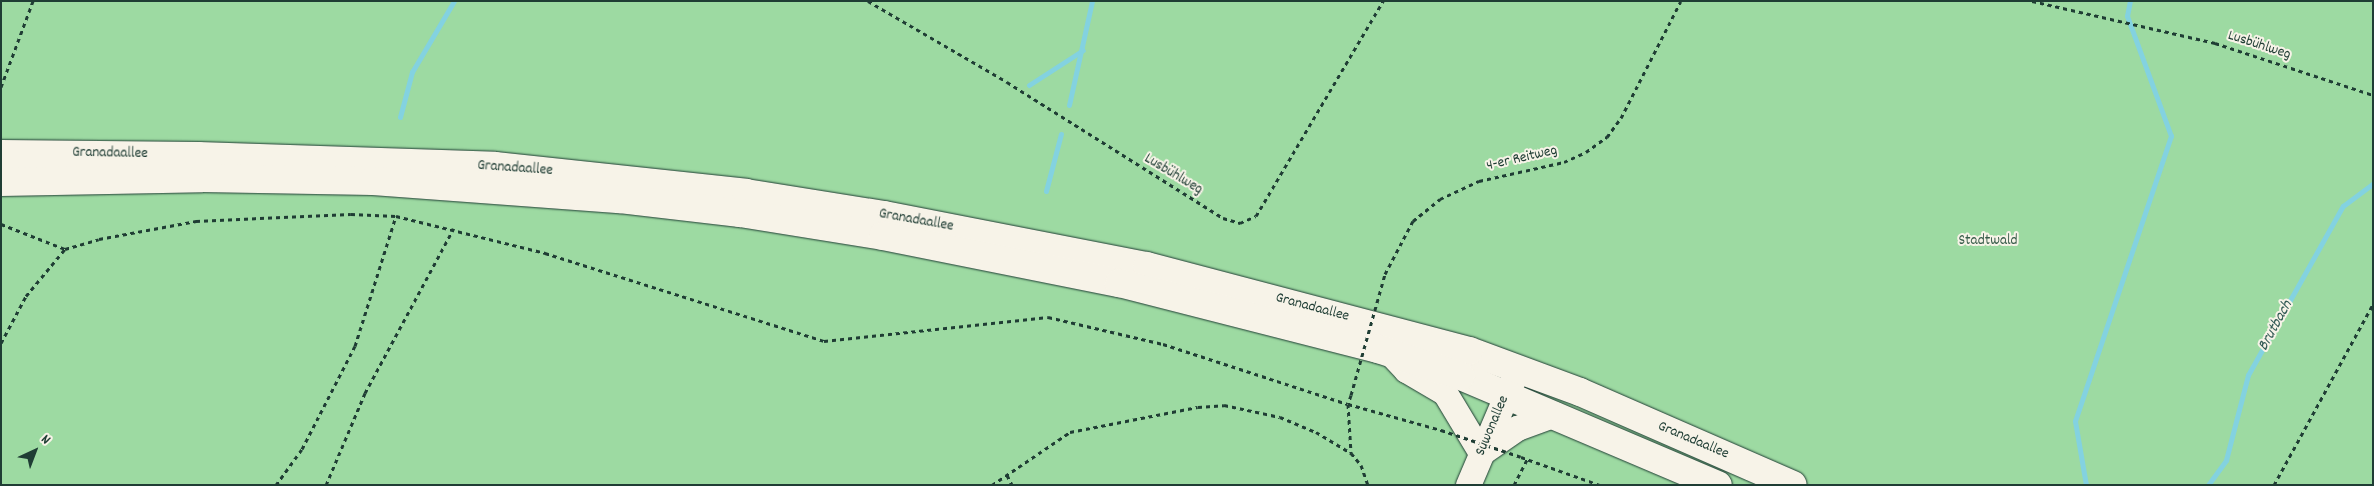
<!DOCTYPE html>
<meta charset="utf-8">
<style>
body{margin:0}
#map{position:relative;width:2374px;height:486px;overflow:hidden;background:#f7f3e8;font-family:Dekko,sans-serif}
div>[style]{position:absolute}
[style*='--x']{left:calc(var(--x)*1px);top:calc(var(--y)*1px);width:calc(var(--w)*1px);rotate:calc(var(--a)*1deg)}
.green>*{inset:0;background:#9ddaa2;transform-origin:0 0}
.stream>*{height:5px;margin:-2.5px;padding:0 2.5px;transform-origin:2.5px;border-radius:2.5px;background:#83d2e0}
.path>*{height:3px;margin-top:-1.5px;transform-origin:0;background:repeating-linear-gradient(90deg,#1f3d34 0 4px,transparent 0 8px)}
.roads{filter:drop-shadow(0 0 1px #1f3d34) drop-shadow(0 0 1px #1f3d34)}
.tertiary>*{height:25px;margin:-12.5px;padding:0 12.5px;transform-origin:12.5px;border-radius:12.5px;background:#f7f3e8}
.primary>*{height:28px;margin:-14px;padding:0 14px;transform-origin:14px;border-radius:14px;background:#f7f3e8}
.trunk>*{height:28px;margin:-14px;padding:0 14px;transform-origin:14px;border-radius:14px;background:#f7f3e8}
.path-bridge>*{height:3px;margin-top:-1.5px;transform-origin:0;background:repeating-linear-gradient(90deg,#1f3d34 0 4px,transparent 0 8px)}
span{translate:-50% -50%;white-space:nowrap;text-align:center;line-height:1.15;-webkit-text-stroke:4px #f7f3e8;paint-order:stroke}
.street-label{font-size:15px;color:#1f3d34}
.park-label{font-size:15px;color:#385c4a}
.water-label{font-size:16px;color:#335b56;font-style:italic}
.frame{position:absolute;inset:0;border:2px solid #1f3d34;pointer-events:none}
.north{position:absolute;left:10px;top:426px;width:50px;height:50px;-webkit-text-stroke:4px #f7f3e8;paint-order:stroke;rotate:43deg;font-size:14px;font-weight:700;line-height:20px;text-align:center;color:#1f3d34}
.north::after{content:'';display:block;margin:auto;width:18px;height:22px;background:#1f3d34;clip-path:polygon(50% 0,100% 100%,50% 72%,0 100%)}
</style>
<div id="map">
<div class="green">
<i style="left:1px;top:1px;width:2372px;height:484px"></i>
</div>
<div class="stream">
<i style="--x:1029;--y:85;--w:64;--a:-32.9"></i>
<i style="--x:1069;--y:105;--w:107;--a:-77.5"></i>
<i style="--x:400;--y:117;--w:47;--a:-75.1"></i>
<i style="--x:412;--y:72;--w:82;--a:-59.4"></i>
<i style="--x:1046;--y:191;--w:59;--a:-75.3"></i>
<i style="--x:2086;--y:485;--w:65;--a:-99.8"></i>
<i style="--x:2075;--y:421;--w:301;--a:-71.4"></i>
<i style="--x:2171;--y:136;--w:128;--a:-110.1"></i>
<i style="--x:2127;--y:16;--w:15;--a:-79"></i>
<i style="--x:2208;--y:485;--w:31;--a:-54"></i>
<i style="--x:2226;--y:460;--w:88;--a:-75.5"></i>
<i style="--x:2248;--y:375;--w:194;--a:-60.7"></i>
<i style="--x:2343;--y:206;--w:38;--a:-37"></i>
</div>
<div class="path">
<i style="--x:868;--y:1;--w:161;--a:30.2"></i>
<i style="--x:1007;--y:82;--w:255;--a:32.2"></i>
<i style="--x:1223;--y:218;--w:18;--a:16"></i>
<i style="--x:1240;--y:223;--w:17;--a:-24"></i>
<i style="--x:1256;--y:216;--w:250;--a:-59.4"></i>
<i style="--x:2032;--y:1;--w:188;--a:12.9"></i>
<i style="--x:2215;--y:43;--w:166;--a:18.2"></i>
<i style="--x:1;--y:87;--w:92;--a:-69.6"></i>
<i style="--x:1;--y:224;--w:69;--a:21.3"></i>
<i style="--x:1385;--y:274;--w:60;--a:-62.2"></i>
<i style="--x:1413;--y:221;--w:35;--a:-39"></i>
<i style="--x:1440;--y:199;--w:43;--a:-24.8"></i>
<i style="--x:1479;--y:181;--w:87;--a:-12.6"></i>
<i style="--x:1564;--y:162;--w:24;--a:-24"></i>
<i style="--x:1586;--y:152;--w:26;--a:-36"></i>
<i style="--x:1607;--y:137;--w:24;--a:-54"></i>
<i style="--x:1621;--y:118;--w:131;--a:-62.9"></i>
<i style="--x:1;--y:343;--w:53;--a:-62"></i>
<i style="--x:26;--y:296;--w:61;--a:-50.3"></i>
<i style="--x:65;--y:249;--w:35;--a:-16"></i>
<i style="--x:99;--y:239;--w:99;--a:-10.5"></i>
<i style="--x:196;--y:221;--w:155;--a:-2.6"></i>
<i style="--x:351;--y:214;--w:45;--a:2.5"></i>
<i style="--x:396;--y:216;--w:154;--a:13.9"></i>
<i style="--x:545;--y:253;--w:293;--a:17.5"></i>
<i style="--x:824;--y:341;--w:225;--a:-6.1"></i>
<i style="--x:1048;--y:317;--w:118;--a:13.2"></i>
<i style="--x:1163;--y:344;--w:194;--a:18"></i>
<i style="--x:1348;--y:404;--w:97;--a:15.6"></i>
<i style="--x:1351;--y:395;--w:9;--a:108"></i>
<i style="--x:1348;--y:404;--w:49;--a:86.5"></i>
<i style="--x:1351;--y:453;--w:16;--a:50"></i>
<i style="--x:1361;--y:465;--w:21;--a:71"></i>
<i style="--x:1521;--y:457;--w:84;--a:19.5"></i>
<i style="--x:1007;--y:475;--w:11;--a:63"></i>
<i style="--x:276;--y:485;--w:44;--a:-54.2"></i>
<i style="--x:302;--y:449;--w:116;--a:-62.8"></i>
<i style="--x:355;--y:346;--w:136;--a:-72.5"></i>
<i style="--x:326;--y:485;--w:100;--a:-67"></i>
<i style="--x:365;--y:393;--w:187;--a:-61.7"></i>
<i style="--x:992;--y:485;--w:94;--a:-34.2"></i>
<i style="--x:1070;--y:432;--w:130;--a:-11.1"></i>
<i style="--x:1198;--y:407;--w:26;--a:-4"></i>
<i style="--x:1224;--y:405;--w:57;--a:12.1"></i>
<i style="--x:1280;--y:417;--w:39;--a:23"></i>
<i style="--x:1316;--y:432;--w:41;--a:31"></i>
<i style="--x:1514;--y:485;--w:30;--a:-63"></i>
<i style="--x:2274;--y:485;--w:206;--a:-61.3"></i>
</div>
<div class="roads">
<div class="tertiary">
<i style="--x:1391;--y:354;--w:22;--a:47"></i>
<i style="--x:1406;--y:370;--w:45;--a:30.5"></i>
<i style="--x:1445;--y:393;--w:70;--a:59"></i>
<i style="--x:1481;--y:453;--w:44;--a:-34.8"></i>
<i style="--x:1517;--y:428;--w:40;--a:-20.2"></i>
<i style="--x:1468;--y:485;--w:117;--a:-66.9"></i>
</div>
<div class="primary">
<i style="--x:1469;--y:351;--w:118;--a:20.3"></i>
<i style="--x:1580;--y:392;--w:232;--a:23.6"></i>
<i style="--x:1461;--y:376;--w:279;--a:23"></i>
</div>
<div class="trunk">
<i style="--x:1;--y:154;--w:197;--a:0.6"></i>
<i style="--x:198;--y:156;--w:297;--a:1.9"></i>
<i style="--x:495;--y:166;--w:252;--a:6.1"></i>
<i style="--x:746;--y:193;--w:140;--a:9.1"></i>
<i style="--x:884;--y:215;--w:268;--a:11"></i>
<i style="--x:1147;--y:266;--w:333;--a:14.8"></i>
<i style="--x:1;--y:182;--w:201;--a:-1.1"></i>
<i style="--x:202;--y:178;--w:171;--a:1"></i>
<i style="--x:373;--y:181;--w:248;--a:4.2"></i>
<i style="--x:620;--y:199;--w:121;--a:6.7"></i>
<i style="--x:740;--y:213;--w:145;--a:9.1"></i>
<i style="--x:883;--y:236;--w:241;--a:11.3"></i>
<i style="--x:1119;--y:283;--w:267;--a:14.3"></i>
<i style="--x:1378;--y:349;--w:87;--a:18"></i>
</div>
</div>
<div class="path-bridge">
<i style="--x:1351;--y:395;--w:126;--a:-74.3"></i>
<i style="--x:1441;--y:430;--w:84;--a:18.6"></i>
</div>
<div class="street-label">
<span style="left:2259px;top:46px;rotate:18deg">Lusbühlweg</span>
<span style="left:110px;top:154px;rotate:1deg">Granadaallee</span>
<span style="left:1522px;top:159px;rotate:-13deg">4-er Reitweg</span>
<span style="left:515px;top:169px;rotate:4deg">Granadaallee</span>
<span style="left:1173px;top:175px;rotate:31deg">Lusbühlweg</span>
<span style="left:916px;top:221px;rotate:10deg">Granadaallee</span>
<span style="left:1312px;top:308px;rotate:15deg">Granadaallee</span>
<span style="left:1493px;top:426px;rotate:-67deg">Suwonallee</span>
<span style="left:1693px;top:441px;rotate:23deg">Granadaallee</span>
</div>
<div class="park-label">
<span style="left:1988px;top:242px">Stadtwald</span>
</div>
<div class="water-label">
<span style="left:2276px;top:326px;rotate:-61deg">Brutbach</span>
</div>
<div class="frame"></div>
<div class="north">N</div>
</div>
